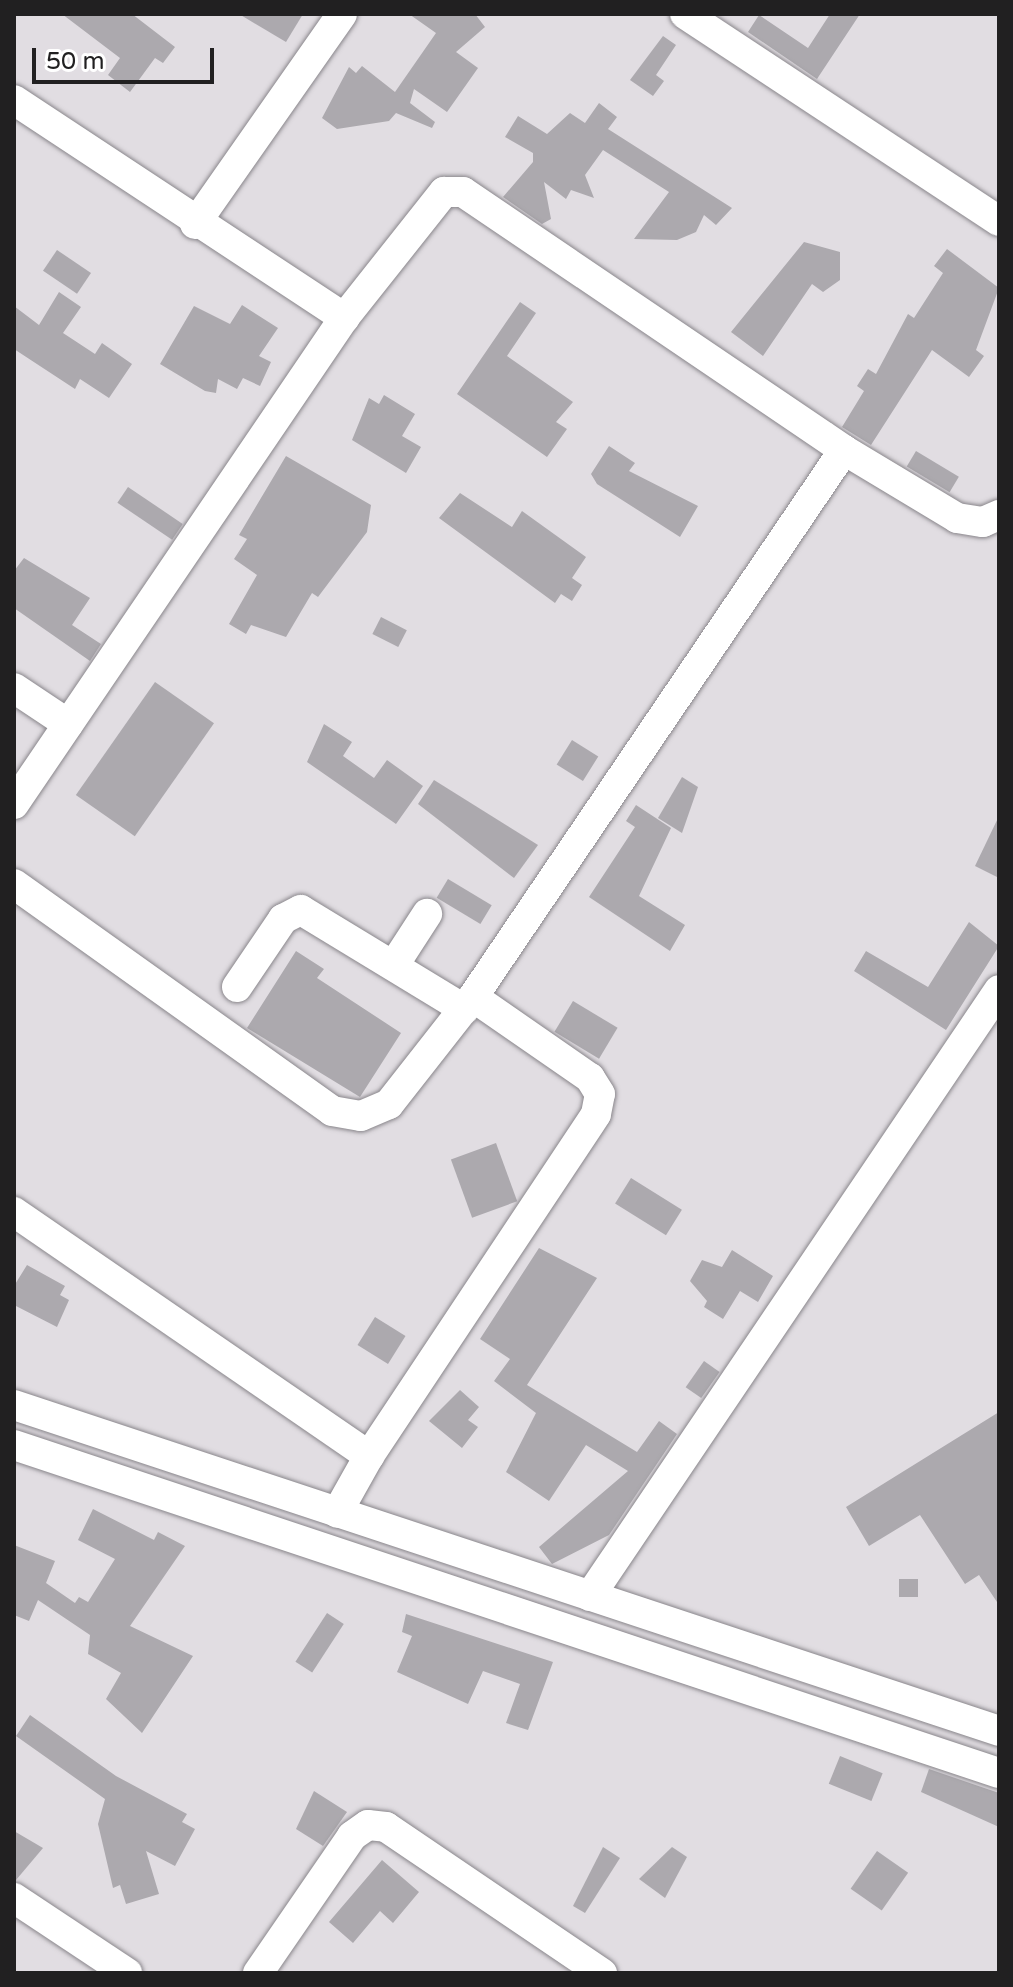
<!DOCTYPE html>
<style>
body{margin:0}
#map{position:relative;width:1013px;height:1987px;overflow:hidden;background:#e1dde2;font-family:"Varela Round",sans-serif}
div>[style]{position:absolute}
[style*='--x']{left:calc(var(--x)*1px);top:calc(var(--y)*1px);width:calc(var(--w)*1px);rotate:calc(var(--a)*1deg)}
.building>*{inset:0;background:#aca9ae;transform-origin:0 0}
.roads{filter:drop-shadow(0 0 2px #89868b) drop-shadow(0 0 2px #89868b)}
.minor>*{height:30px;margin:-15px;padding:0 15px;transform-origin:15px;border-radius:15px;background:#fff}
span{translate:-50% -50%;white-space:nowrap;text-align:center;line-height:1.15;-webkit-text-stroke:8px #fff;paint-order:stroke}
.frame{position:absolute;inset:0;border:16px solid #212021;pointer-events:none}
.scale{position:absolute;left:32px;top:48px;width:182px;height:36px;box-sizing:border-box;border:4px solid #212021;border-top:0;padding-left:10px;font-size:24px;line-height:28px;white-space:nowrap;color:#212021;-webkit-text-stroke:6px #fff;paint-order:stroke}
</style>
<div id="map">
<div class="building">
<i style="clip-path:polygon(62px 14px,132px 14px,175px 47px,163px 63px,155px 58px,130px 92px,108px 75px,120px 58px)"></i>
<i style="clip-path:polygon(239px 14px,303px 14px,286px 42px)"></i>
<i style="clip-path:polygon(409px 14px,475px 14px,485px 27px,456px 52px,478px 68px,447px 112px,414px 89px,410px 103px,435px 122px,432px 128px,396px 113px,389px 121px,337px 129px,322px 118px,349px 67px,356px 73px,362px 66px,395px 92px,436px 33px)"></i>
<i style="clip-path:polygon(830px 14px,860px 14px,817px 79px,748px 32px,759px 15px,808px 48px)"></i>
<i style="clip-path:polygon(663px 36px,676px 45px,656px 75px,664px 81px,653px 96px,630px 80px)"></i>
<i style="clip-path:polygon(599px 103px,617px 117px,608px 129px,732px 208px,716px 225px,704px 215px,696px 232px,677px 240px,634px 239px,669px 192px,603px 150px,585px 175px,594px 198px,571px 190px,566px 199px,544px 182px,551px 219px,542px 224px,503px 197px,533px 162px,533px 153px,505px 137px,518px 116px,547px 134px,570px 113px,585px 123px)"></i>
<i style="clip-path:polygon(804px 242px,840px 252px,840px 280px,823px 292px,812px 284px,763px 356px,731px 332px)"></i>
<i style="clip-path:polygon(947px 249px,999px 288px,976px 350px,984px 356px,969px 377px,932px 350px,871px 445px,842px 427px,864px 391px,857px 386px,868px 369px,876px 374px,908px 314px,914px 318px,943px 273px,934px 266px)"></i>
<i style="left:57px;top:250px;width:41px;height:25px;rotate:34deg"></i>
<i style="clip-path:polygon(59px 292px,81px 307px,63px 333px,95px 354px,102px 343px,132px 364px,109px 398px,80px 379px,75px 389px,14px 349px,14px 306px,39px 325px)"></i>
<i style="clip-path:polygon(520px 302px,536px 313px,507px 356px,573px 402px,556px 422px,567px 429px,547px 457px,457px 394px)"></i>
<i style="clip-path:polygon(242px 305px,278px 328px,259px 356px,271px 362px,260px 386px,243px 378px,237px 389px,218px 379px,216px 393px,205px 391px,160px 364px,194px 306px,230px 324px)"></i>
<i style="clip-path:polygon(384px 395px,415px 414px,402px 436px,421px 447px,406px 473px,352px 440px,369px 398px,379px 404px)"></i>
<i style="clip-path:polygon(609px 446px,635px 463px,629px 471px,698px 506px,680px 537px,597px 484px,591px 474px)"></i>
<i style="left:916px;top:451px;width:50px;height:18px;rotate:31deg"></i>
<i style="clip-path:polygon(286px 456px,371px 505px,367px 532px,318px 597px,312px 593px,286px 637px,251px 625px,246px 634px,229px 624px,257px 575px,234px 559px,247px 539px,239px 535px)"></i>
<i style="left:128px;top:487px;width:66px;height:19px;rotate:34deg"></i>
<i style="clip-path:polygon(460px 493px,512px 527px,522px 511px,586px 557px,572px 578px,582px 585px,572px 601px,561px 594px,555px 603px,439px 518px)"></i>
<i style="clip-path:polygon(24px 558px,90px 598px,72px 625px,101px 644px,90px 661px,14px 608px,14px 571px)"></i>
<i style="left:381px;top:617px;width:29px;height:19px;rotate:27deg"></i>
<i style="left:155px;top:682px;width:72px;height:138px;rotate:35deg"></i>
<i style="clip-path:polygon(324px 724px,352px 742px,343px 756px,374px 778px,387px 760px,423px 786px,396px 824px,307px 762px)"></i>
<i style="left:572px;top:740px;width:31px;height:29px;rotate:32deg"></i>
<i style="clip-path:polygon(682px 777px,698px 787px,682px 833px,658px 818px)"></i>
<i style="clip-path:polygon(434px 780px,538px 845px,514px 878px,418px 804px)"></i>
<i style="clip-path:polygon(636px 805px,671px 828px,639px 896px,685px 925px,670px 951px,589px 897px,635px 827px,626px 821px)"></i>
<i style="clip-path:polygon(999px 816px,999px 878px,975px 866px)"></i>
<i style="left:448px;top:879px;width:51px;height:22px;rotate:31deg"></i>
<i style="clip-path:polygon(969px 922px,999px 946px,946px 1030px,854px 971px,866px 951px,928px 987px)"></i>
<i style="clip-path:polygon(296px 951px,324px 969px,317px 978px,401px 1033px,360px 1097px,247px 1028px)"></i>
<i style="left:573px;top:1001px;width:52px;height:36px;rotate:31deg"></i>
<i style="left:496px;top:1143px;width:62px;height:48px;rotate:70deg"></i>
<i style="left:631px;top:1178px;width:60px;height:30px;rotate:32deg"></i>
<i style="clip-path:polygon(539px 1248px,597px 1278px,527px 1385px,637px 1452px,659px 1421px,677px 1434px,609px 1535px,552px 1564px,539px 1547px,628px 1471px,586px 1445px,549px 1501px,506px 1472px,536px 1413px,494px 1381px,510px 1359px,480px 1339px)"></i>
<i style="clip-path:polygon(732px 1250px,773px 1276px,758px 1302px,740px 1291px,723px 1319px,704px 1307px,707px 1301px,690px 1281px,702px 1260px,722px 1267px)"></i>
<i style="clip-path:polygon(27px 1265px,65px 1286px,60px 1295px,69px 1300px,57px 1327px,14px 1305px,14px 1286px)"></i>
<i style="left:375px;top:1317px;width:36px;height:33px;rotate:32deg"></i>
<i style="left:704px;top:1361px;width:19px;height:32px;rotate:35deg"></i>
<i style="clip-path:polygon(460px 1390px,479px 1407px,468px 1420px,478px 1427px,462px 1448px,429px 1421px)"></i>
<i style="clip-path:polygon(999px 1412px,999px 1605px,979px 1575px,965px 1584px,920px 1515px,869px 1546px,846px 1507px)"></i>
<i style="clip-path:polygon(93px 1509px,154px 1540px,158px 1532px,185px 1546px,130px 1626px,193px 1656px,142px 1733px,106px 1699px,121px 1673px,88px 1654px,90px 1635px,38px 1600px,29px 1621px,14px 1615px,14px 1545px,55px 1561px,46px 1583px,75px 1603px,79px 1597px,88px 1602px,115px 1559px,78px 1540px)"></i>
<i style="left:899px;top:1579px;width:19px;height:18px"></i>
<i style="left:327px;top:1613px;width:20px;height:58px;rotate:33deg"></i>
<i style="clip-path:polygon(406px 1614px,553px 1662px,528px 1730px,506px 1723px,520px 1684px,483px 1671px,468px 1704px,397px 1672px,412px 1636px,402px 1632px)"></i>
<i style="clip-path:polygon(30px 1715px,116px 1776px,187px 1814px,182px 1822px,195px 1829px,175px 1866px,146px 1851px,159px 1894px,126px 1904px,120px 1885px,113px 1888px,98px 1824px,105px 1799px,16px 1736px)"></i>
<i style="left:840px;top:1756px;width:46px;height:30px;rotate:22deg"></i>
<i style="clip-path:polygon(929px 1769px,999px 1793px,999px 1827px,921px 1792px)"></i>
<i style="clip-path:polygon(314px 1791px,347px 1812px,323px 1846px,296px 1829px)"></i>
<i style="clip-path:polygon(14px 1831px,43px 1848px,16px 1880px,14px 1880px)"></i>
<i style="clip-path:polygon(603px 1847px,620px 1858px,585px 1913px,573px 1906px)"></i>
<i style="clip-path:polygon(672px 1847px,687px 1857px,665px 1898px,639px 1879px)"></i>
<i style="left:877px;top:1851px;width:38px;height:46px;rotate:35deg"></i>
<i style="clip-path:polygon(382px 1860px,419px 1892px,393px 1923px,380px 1911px,353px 1943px,329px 1922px)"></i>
</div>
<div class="roads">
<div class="minor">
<i style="--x:685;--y:14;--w:376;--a:33.4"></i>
<i style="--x:14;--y:100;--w:396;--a:33.4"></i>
<i style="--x:195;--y:224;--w:256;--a:-55"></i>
<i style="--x:14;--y:688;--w:65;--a:33.7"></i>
<i style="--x:14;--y:804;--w:587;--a:-55.82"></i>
<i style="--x:344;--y:318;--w:161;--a:-51.6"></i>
<i style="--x:444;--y:192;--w:19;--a:0"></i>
<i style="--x:463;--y:192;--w:460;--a:34.1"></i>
<i style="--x:844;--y:450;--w:132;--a:31"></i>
<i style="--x:957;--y:518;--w:26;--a:9"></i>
<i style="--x:983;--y:522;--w:17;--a:-24"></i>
<i style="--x:14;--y:884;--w:391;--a:35.5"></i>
<i style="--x:332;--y:1111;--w:29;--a:10"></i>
<i style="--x:361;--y:1116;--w:30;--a:-23"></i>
<i style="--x:389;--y:1104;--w:136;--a:-51.9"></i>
<i style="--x:473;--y:997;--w:661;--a:-55.85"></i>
<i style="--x:394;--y:965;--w:61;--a:-57.1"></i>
<i style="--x:237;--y:987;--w:82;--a:-55.9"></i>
<i style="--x:283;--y:919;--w:20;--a:-27"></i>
<i style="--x:301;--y:910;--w:191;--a:31.3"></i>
<i style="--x:14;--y:1212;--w:431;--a:34.5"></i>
<i style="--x:369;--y:1456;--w:65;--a:119.3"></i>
<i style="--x:14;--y:1405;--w:1038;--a:18.31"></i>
<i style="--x:14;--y:1445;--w:1038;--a:18.42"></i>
<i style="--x:369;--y:1456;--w:410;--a:-56.4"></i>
<i style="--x:596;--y:1114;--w:20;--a:-79"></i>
<i style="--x:600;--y:1094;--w:19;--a:-122"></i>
<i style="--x:590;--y:1078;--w:142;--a:-145.3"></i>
<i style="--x:590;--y:1596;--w:731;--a:-55.98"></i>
<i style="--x:14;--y:1898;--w:136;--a:33.6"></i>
<i style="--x:258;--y:1973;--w:166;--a:-55.5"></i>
<i style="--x:352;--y:1836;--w:19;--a:-35"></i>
<i style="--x:368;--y:1825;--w:18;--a:6"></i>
<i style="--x:386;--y:1827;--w:261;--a:34.1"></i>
</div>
</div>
<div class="frame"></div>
<div class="scale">50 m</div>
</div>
